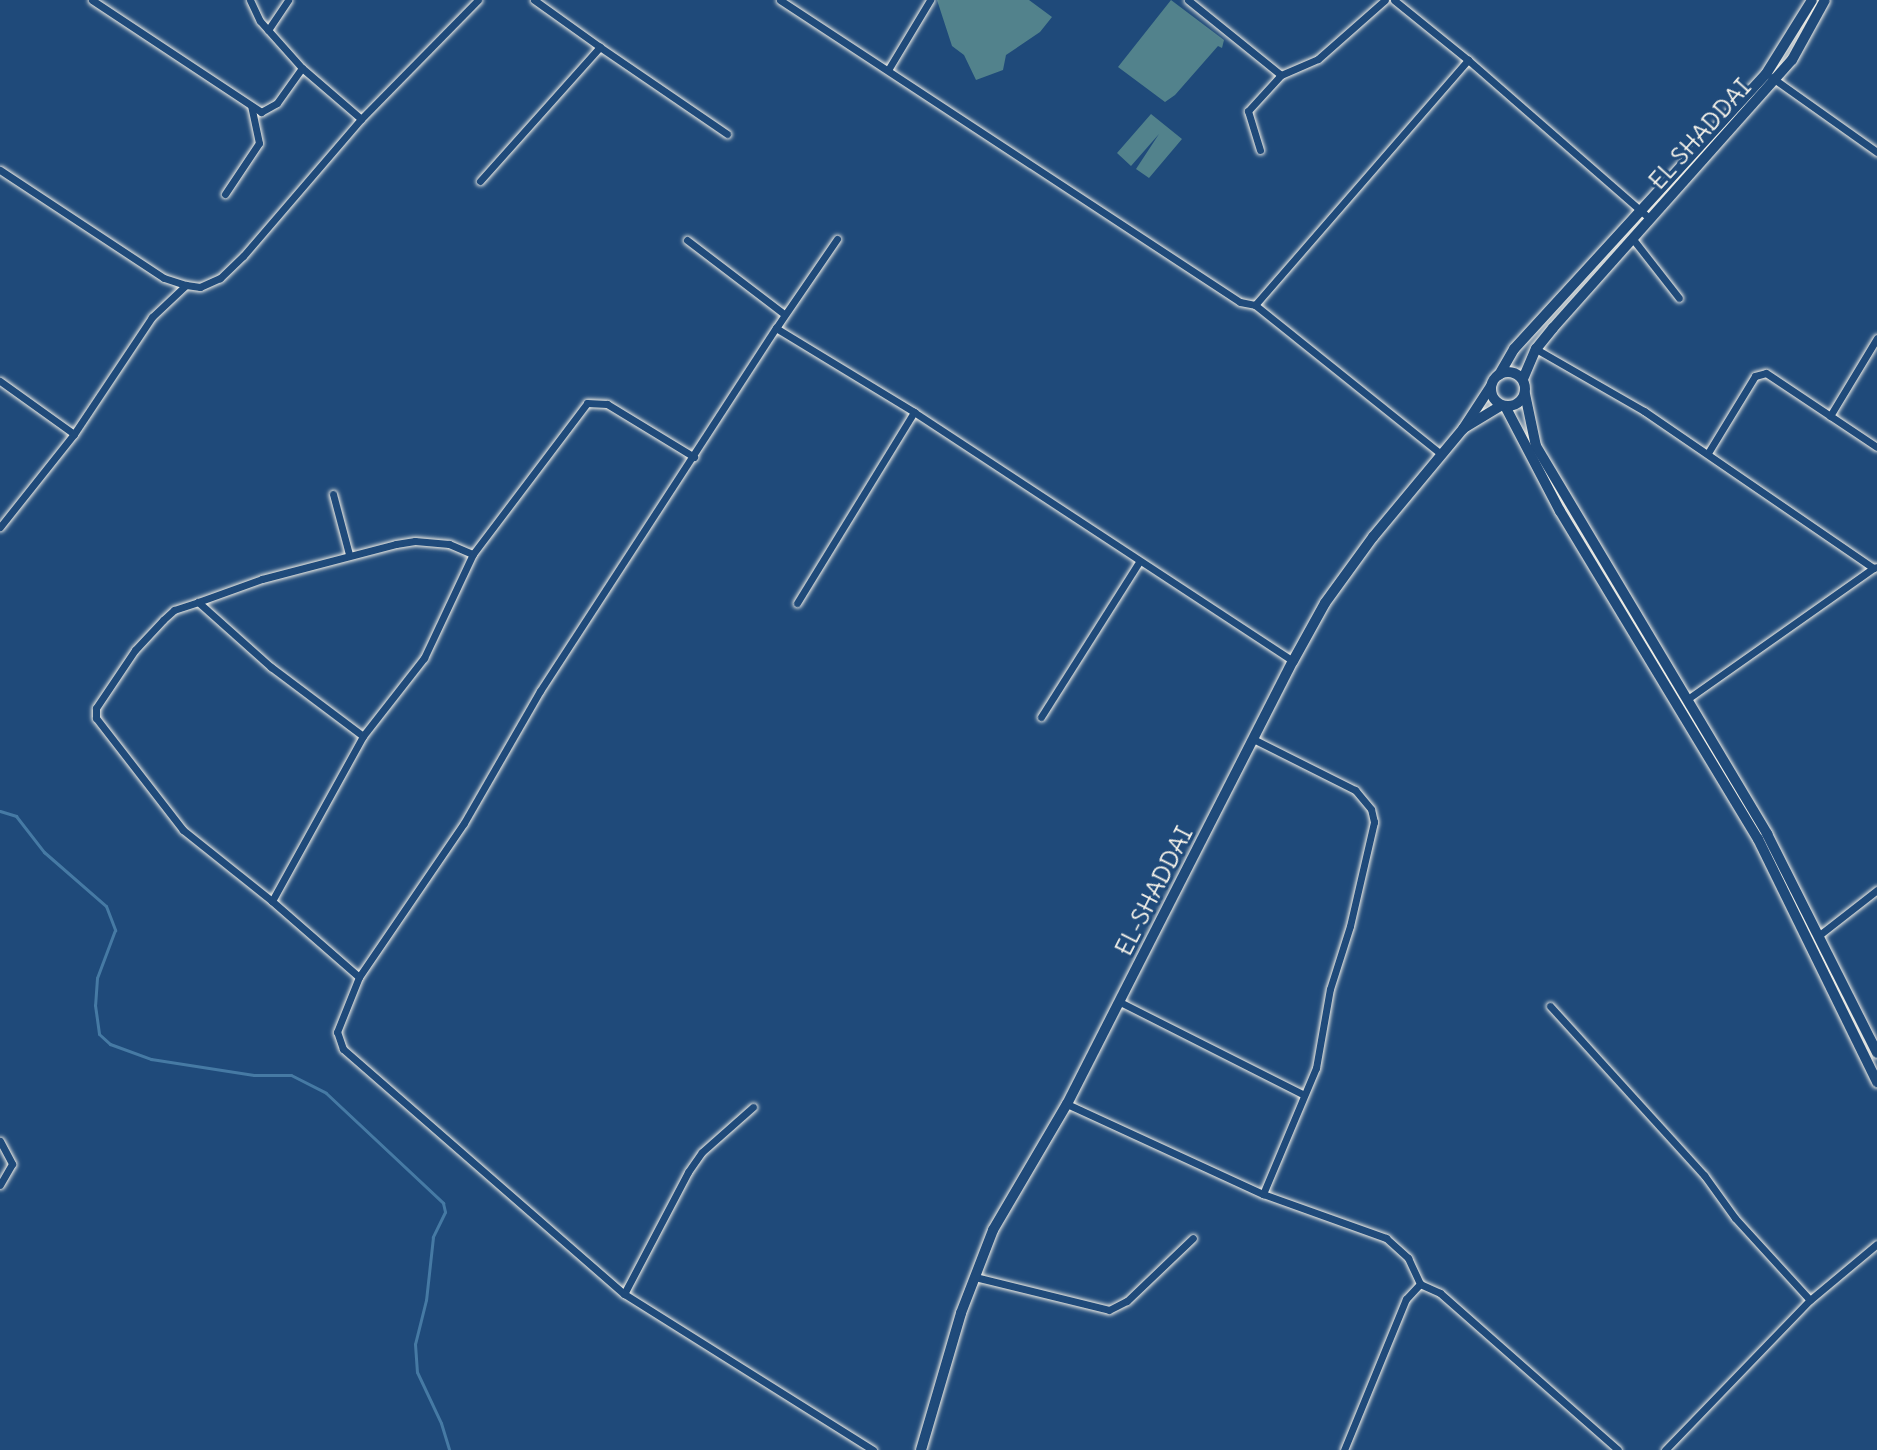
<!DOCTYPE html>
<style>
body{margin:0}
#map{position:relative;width:1877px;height:1450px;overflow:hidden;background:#1f4a7a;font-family:Delius,sans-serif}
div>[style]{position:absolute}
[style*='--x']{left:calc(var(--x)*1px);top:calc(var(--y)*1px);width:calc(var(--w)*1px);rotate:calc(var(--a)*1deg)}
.green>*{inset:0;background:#52828c}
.stream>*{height:3px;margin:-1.5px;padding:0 1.5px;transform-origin:1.5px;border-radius:1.5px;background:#467aa4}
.roads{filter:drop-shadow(0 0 2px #f4f1e8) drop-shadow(0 0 2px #f4f1e8)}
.street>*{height:7px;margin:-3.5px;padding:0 3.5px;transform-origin:3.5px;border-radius:3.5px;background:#1f4a7a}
.secondary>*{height:10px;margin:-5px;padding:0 5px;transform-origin:5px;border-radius:5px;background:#1f4a7a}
.secondary>.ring{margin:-5px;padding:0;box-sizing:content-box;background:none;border:10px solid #1f4a7a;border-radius:50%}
span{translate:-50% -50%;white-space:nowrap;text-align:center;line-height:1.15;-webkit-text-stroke:6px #1f4a7a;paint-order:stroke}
.street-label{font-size:24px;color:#f4f1e8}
</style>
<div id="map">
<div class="green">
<i style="clip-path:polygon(937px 0,1029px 0,1052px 17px,1040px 32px,1006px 55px,1003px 70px,976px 80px,964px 55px,952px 46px)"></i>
<i style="clip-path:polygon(1171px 0,1224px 40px,1222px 48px,1218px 46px,1175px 95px,1165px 102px,1118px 67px)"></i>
<i style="clip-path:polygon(1151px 114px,1182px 139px,1149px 178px,1136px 169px,1159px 134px,1131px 166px,1117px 153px)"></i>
</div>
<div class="stream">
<i style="--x:0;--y:811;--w:17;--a:17"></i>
<i style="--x:16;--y:816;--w:46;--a:52.1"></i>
<i style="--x:44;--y:852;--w:82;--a:41.1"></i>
<i style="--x:106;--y:906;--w:26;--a:69"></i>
<i style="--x:115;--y:930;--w:51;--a:110.6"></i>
<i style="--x:97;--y:978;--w:27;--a:94"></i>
<i style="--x:95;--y:1005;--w:29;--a:82"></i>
<i style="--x:99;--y:1034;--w:15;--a:42"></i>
<i style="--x:110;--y:1044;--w:44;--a:20.1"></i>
<i style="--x:151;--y:1059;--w:104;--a:8.8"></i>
<i style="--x:254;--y:1075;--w:37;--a:0"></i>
<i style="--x:291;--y:1075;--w:39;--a:27"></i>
<i style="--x:326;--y:1093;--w:161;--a:43.2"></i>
<i style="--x:443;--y:1203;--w:9;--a:77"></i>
<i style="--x:445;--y:1212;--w:28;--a:116"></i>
<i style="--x:433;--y:1237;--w:63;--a:96.3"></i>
<i style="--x:426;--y:1300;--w:45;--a:104"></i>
<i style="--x:415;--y:1344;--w:28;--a:86"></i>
<i style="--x:417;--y:1372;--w:56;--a:64.8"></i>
<i style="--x:441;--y:1423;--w:28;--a:73"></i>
</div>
<div class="roads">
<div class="street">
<i style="--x:92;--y:0;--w:203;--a:33.5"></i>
<i style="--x:261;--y:112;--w:18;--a:-29"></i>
<i style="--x:277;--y:103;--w:43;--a:-54.5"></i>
<i style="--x:302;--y:68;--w:78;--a:40.8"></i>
<i style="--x:361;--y:119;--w:181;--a:130.7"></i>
<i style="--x:243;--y:256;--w:32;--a:136"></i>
<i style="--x:220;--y:278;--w:22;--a:156"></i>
<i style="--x:200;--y:287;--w:14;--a:-172"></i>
<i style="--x:250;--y:0;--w:23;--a:65"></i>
<i style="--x:260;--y:21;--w:63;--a:48.2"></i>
<i style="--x:780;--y:0;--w:550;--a:33.29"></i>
<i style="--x:1240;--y:302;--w:15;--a:11"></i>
<i style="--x:1255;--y:305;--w:237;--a:38.7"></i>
<i style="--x:1188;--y:0;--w:119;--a:38.9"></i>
<i style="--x:1281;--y:75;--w:40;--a:-23.4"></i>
<i style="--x:1318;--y:59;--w:89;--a:-41.4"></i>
<i style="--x:268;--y:30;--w:36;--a:-56"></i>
<i style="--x:600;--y:47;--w:154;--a:34.4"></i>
<i style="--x:1468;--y:60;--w:242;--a:41.1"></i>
<i style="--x:888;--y:70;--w:82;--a:-59"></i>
<i style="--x:1771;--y:77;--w:130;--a:35.3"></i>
<i style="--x:361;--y:119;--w:167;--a:-45.5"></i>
<i style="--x:1260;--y:150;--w:41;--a:-107.1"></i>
<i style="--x:1248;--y:111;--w:49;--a:-47.5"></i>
<i style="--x:0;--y:170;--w:196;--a:33.4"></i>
<i style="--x:164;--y:278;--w:23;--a:18"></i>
<i style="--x:186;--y:285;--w:47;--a:136.7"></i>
<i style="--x:152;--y:317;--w:141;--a:123.7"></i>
<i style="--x:74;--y:434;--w:119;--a:128.5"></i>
<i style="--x:480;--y:181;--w:180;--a:-48.2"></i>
<i style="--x:600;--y:47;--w:81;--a:-144.5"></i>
<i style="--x:225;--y:194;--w:61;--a:-56.3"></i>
<i style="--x:259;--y:143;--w:38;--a:-102"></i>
<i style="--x:1632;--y:238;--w:76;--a:51.9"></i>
<i style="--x:687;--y:240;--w:122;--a:37.3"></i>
<i style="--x:1255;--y:305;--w:325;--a:-49"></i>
<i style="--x:1468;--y:60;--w:95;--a:-141"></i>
<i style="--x:776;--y:328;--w:108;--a:-55.6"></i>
<i style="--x:1536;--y:349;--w:125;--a:29.9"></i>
<i style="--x:1644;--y:411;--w:278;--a:34.4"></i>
<i style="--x:1873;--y:568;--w:4;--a:-14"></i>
<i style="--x:0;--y:381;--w:91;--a:35.6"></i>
<i style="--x:1830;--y:416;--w:91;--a:-58.9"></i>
<i style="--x:1708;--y:453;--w:90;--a:-58.6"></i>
<i style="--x:1755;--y:376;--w:11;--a:-15"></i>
<i style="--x:1766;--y:373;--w:133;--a:33.7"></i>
<i style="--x:333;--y:494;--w:62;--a:75.1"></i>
<i style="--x:198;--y:602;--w:68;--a:-19.8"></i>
<i style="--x:262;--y:579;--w:138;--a:-14.6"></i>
<i style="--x:396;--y:544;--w:19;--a:-9"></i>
<i style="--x:415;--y:541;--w:34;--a:5"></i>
<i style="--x:449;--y:544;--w:26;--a:23"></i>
<i style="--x:797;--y:603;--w:224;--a:-58.5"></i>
<i style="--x:1689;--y:698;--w:225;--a:-35.2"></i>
<i style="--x:1041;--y:717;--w:183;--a:-57.7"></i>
<i style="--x:272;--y:901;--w:114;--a:-141.4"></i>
<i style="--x:183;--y:830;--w:142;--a:-127.8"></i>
<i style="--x:96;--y:718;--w:10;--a:-90"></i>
<i style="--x:96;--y:708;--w:70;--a:-56.1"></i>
<i style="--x:135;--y:650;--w:41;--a:-47"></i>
<i style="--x:163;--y:620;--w:15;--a:-42"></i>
<i style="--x:174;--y:610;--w:25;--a:-18"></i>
<i style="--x:198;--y:602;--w:98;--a:41.7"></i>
<i style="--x:271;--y:667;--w:115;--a:36.9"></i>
<i style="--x:1818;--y:936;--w:75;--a:-37.9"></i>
<i style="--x:359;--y:977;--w:116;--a:-138.9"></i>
<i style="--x:272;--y:901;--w:188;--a:-61.1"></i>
<i style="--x:363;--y:736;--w:99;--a:-52"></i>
<i style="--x:424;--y:658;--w:115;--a:-64.8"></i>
<i style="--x:473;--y:554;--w:189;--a:-52.9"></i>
<i style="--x:587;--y:403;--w:20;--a:3"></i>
<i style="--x:607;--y:404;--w:102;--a:31.3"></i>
<i style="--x:1120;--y:1002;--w:204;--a:26.8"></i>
<i style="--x:1550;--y:1006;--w:229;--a:47.7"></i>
<i style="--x:1704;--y:1175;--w:53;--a:54.2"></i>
<i style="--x:1735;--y:1218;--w:111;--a:47.6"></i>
<i style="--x:1067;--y:1104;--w:216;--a:24.7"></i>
<i style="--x:1263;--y:1194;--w:137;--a:-67.2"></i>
<i style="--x:1316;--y:1068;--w:80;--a:-80"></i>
<i style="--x:1330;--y:989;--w:66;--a:-72.4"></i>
<i style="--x:1350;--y:926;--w:107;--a:-77"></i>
<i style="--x:1374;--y:822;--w:13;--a:-103"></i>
<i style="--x:1371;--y:809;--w:25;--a:-130"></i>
<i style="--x:1355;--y:790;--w:114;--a:-153.4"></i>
<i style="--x:0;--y:1141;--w:26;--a:62"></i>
<i style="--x:12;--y:1164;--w:24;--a:120"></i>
<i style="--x:1263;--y:1194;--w:131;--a:19.7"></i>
<i style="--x:1386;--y:1238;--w:30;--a:42"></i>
<i style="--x:1408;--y:1258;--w:29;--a:65"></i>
<i style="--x:975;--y:1277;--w:138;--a:13.8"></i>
<i style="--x:1109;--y:1310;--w:20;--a:-27"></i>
<i style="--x:1127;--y:1301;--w:91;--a:-43.7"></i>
<i style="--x:624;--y:1294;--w:138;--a:-62.3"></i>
<i style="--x:688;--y:1172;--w:24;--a:-55"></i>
<i style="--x:702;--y:1152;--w:68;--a:-41.4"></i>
<i style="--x:873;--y:1450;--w:294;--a:-147.9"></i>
<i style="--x:624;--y:1294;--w:373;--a:-138.9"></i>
<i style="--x:343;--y:1049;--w:18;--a:-109"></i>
<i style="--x:337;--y:1032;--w:59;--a:-68.2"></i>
<i style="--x:359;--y:977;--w:186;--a:-55.7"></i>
<i style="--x:464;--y:823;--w:152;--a:-60.1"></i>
<i style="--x:540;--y:691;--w:433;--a:-57"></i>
<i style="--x:776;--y:328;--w:162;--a:31.3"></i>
<i style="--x:914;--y:412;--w:453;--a:33.3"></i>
<i style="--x:1344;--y:1450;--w:163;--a:-67.7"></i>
<i style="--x:1406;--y:1299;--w:21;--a:-47"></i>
<i style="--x:1420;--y:1284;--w:22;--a:24"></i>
<i style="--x:1440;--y:1293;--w:237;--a:41.4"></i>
<i style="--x:1665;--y:1450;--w:209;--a:-46"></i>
<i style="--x:1810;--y:1300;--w:87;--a:-39.9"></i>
</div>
<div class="secondary">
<i class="ring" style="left:1491px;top:372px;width:24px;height:24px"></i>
<i style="--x:1499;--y:375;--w:30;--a:-60"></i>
<i style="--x:1514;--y:349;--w:373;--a:-47.5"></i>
<i style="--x:1766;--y:74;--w:87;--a:-58.1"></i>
<i style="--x:1523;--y:379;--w:33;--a:-67"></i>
<i style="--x:1536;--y:349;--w:27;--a:-51"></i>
<i style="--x:1553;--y:328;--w:359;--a:-48.3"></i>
<i style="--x:1792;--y:60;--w:68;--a:-61.2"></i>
<i style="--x:1525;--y:394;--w:53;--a:78.1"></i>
<i style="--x:1536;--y:446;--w:452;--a:59.2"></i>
<i style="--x:1767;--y:834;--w:245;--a:63.3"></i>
<i style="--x:1505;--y:406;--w:119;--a:62.4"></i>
<i style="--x:1560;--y:511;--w:383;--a:58.9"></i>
<i style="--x:1758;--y:839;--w:271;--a:63.9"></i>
<i style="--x:1464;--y:428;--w:44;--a:-31.2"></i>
<i style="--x:921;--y:1450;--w:143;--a:-73.7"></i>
<i style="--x:961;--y:1313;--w:89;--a:-68.9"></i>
<i style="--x:993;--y:1230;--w:146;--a:-59.6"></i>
<i style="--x:1067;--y:1104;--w:497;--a:-63"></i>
<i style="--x:1293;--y:661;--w:66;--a:-61.1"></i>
<i style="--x:1325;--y:603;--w:82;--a:-54"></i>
<i style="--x:1373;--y:537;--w:141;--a:-50.2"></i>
<i style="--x:1463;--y:429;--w:51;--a:-56.9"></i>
</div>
</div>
<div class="street-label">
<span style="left:1700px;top:134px;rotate:-48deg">EL SHADDAI</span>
<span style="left:1154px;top:891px;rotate:-63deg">EL-SHADDAI</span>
</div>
</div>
